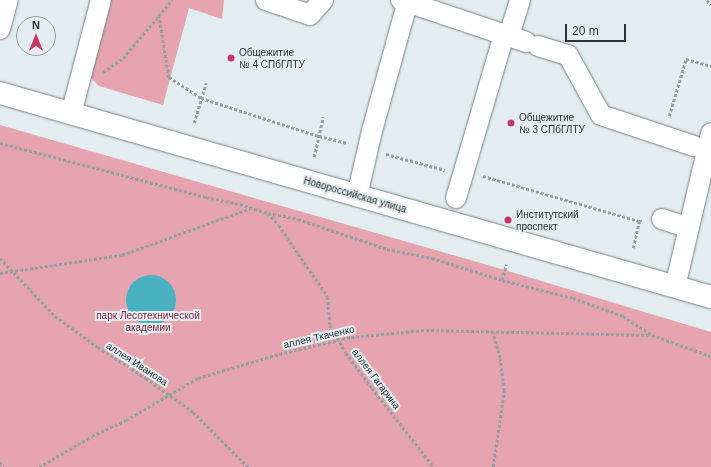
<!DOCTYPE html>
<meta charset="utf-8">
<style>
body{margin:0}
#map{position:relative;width:711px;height:467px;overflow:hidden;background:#e3edef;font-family:Arial,sans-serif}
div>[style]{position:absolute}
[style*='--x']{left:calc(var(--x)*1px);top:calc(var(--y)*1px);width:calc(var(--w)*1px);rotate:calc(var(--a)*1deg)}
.green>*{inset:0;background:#e5a4b0}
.water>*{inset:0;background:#49b1bf}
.round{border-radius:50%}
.path>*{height:2.5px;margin-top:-1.25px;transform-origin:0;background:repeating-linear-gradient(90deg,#989fa1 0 3px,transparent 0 5px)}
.roads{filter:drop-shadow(0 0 1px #788183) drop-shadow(0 0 1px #788183)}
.minor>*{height:20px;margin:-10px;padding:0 10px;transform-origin:10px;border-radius:10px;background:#fff}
.major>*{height:22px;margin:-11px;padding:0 11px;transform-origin:11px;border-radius:11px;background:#fff}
.dots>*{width:11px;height:11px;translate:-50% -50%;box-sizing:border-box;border:2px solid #e3edef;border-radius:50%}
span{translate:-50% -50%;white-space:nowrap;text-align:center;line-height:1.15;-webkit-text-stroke:4px #e3edef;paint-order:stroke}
.poi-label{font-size:10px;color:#2d3132}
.left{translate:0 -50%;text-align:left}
.street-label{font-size:10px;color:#2d3132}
.park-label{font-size:10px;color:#802540}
.north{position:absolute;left:16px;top:16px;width:40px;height:40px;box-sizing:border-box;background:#e3edef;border:1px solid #9aa2a3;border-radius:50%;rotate:0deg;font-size:11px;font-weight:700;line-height:16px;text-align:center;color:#2d3132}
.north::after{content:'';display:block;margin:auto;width:14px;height:18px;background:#c73964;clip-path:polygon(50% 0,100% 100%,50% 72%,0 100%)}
.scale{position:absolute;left:565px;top:24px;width:61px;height:18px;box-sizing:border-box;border:2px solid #2d3132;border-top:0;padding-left:5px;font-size:12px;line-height:14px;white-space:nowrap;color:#2d3132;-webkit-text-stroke:3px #e3edef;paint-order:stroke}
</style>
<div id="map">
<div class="green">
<i style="clip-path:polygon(108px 0,224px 0,222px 19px,189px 8px,163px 105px,99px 86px,89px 76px)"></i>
<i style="clip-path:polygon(0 125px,505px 270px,711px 332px,711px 467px,0 467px)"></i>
</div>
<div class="water">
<i class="round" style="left:126px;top:275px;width:50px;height:50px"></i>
</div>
<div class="path">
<i style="--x:707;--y:0;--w:6;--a:51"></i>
<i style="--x:159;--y:15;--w:63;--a:80.8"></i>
<i style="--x:169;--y:77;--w:38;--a:33"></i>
<i style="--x:201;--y:98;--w:124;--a:17.9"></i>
<i style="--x:319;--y:136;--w:30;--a:14"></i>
<i style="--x:103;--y:72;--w:24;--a:-35"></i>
<i style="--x:123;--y:58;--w:76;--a:-49.8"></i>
<i style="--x:669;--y:116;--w:59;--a:-73.4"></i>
<i style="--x:686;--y:59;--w:26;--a:16"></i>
<i style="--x:194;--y:123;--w:42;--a:-73.3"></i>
<i style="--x:0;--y:143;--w:213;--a:14.7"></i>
<i style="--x:206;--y:197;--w:35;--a:12"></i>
<i style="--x:240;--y:204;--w:29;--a:18"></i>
<i style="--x:268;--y:213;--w:31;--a:11"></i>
<i style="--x:298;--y:219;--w:94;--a:18.6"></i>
<i style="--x:387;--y:249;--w:46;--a:11.3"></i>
<i style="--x:432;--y:258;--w:73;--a:17.4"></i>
<i style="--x:502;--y:280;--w:73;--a:14.2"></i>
<i style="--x:573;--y:298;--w:53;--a:19.8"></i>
<i style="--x:623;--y:316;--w:35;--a:33"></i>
<i style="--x:652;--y:335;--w:63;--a:19.6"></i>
<i style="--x:386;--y:154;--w:61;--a:15.2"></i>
<i style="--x:314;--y:157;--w:41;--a:-77.3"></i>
<i style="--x:483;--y:176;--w:162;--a:16.1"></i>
<i style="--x:639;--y:221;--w:4;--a:0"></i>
<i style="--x:268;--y:213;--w:16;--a:47"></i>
<i style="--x:279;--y:225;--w:87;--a:55.8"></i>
<i style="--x:328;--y:297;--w:28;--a:86"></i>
<i style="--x:330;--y:325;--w:32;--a:60"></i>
<i style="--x:346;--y:353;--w:44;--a:53.4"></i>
<i style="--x:372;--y:388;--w:100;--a:51.9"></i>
<i style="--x:633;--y:248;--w:28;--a:-77"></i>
<i style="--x:0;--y:258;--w:80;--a:46.5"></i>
<i style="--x:55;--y:316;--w:53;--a:35.8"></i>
<i style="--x:98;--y:347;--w:57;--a:32.9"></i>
<i style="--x:146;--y:378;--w:58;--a:35.9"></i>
<i style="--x:193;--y:412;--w:78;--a:45"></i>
<i style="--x:0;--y:273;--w:123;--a:-8.4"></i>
<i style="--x:122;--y:255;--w:137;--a:-20"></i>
<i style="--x:502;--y:280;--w:16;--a:-75"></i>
<i style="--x:0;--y:462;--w:6;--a:51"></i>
<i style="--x:39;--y:467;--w:61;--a:-30.3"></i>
<i style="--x:92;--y:436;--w:38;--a:-25"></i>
<i style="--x:126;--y:420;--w:83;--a:-30.3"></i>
<i style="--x:198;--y:378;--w:84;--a:-16.5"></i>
<i style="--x:279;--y:354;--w:74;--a:-13.3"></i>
<i style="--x:351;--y:337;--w:75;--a:-5.3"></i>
<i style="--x:426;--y:330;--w:225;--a:1.3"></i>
<i style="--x:493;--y:467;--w:77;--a:-81.8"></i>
<i style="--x:504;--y:391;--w:33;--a:-97"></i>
<i style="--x:500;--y:358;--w:26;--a:-106"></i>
</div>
<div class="roads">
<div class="minor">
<i style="--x:266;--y:0;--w:46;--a:18.8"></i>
<i style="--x:310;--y:15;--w:20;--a:-49"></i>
<i style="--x:401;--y:0;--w:132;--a:18.6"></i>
<i style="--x:0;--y:29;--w:30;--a:-75"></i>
<i style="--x:509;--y:36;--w:38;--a:-73"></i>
<i style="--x:538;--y:46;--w:31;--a:17"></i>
<i style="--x:568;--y:55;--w:68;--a:61.2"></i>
<i style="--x:601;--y:115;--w:98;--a:18.4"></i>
<i style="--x:71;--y:114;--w:118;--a:-75.3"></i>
<i style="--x:357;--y:196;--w:67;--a:-77"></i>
<i style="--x:372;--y:131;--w:136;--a:-74.6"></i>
<i style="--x:456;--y:198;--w:170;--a:-73.6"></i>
<i style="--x:662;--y:219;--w:28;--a:18"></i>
<i style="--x:675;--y:287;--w:158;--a:-76.8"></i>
</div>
<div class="major">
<i style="--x:0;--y:93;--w:740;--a:16.01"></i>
</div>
</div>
<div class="dots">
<i style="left:231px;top:58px;background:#c73964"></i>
<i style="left:511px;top:123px;background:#c73964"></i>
<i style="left:508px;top:220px;background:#c73964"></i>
</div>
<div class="poi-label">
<span class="left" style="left:239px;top:58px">Общежитие<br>№ 4 СПбГЛТУ</span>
<span class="left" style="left:519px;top:123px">Общежитие<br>№ 3 СПбГЛТУ</span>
<span class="left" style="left:516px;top:220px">Институтский<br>проспект</span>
</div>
<div class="street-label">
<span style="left:355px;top:195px;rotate:16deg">Новороссийская улица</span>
<span style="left:319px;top:337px;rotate:-13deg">аллея Ткаченко</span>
<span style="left:137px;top:364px;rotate:33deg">аллея Иванова</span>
<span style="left:376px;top:379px;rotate:53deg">аллея Гагарина</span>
</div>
<div class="park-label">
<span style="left:148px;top:321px">парк Лесотехнической<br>академии</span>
</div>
<div class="north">N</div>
<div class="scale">20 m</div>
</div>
